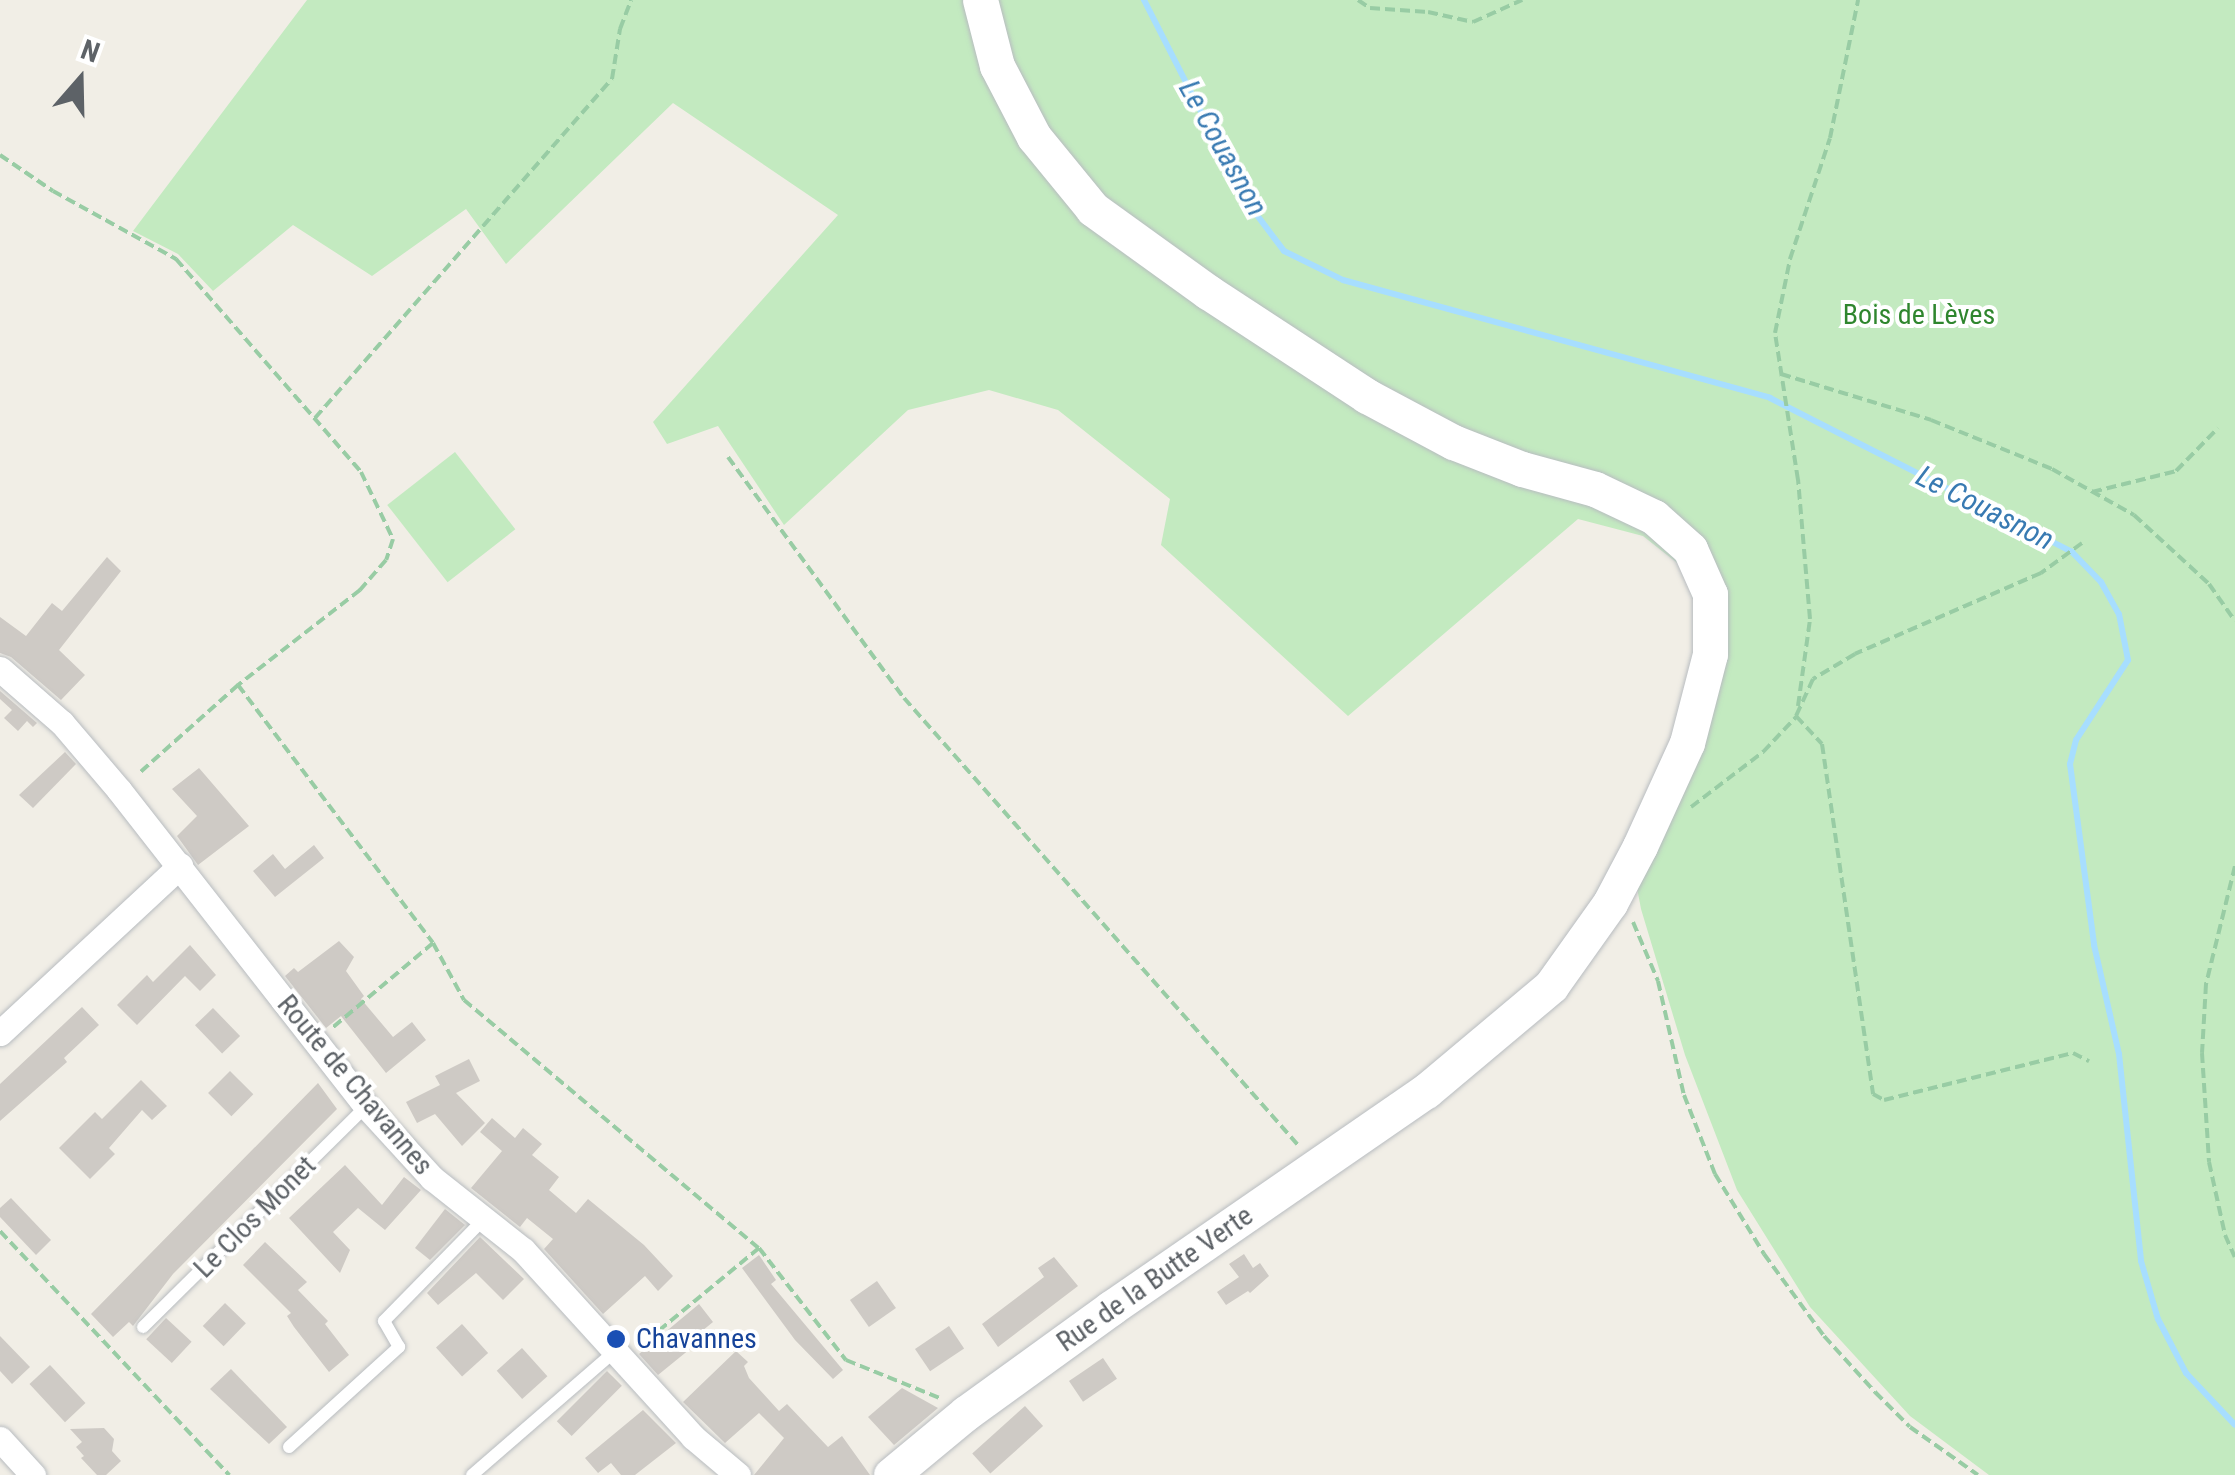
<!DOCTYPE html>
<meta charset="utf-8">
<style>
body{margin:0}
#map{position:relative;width:2235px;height:1475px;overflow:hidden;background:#f1eee6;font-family:"Roboto Condensed",sans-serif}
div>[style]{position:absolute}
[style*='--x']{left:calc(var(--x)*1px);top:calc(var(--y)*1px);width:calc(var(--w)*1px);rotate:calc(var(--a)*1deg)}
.green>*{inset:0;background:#c3eac0;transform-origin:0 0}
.stream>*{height:6px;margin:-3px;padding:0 3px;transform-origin:3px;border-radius:3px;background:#a7deff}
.building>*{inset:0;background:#cecac5;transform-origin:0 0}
.path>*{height:4px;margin-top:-2px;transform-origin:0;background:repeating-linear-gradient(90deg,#98cca4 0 10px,transparent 0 15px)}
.roads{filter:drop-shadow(0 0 2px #b8bcc0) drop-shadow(0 0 2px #b8bcc0)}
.lane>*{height:12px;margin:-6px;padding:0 6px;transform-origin:6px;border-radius:6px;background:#fff}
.street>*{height:25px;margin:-12.5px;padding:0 12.5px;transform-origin:12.5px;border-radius:12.5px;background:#fff}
.secondary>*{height:35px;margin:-17.5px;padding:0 17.5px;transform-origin:17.5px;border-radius:17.5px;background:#fff}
.dots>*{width:28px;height:28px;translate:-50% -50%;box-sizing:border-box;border:5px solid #fff;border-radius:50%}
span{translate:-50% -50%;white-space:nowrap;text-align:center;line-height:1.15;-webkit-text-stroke:8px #fff;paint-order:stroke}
.park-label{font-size:28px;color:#2f862e}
.street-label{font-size:28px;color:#5d6267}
.transit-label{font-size:28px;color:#164399}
.left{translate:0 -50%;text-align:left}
.water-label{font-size:30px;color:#387ab2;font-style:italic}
.north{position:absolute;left:30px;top:30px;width:100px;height:100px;-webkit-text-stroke:8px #fff;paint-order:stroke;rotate:20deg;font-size:28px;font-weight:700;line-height:40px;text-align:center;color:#5d6267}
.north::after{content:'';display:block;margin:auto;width:35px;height:45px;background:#5d6267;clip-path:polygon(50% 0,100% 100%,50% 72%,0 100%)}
</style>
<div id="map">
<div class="green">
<i style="clip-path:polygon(307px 0,2235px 0,2235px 1475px,1989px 1475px,1910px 1416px,1810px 1307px,1737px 1190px,1685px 1055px,1641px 909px,1634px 872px,1724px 653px,1683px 557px,1694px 602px,1681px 566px,1643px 536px,1578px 519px,1348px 716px,1161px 545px,1170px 499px,1058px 410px,989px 390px,908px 410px,784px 525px,718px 426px,667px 444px,653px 422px,838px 215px,673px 103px,506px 264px,466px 209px,372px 276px,293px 225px,213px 291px,178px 254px,133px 231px)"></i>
<i style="left:455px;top:452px;width:98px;height:86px;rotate:52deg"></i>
</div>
<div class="stream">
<i style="--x:1144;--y:0;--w:227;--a:63"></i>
<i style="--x:1247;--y:202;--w:61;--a:52.9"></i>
<i style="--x:1284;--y:251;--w:66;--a:26.2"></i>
<i style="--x:1343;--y:280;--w:443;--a:15.4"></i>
<i style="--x:1770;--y:398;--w:339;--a:27"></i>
<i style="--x:2072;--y:552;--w:42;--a:46"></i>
<i style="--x:2101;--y:582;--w:37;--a:61"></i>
<i style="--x:2119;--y:614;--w:47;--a:78.9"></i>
<i style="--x:2128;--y:660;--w:95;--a:123"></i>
<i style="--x:2076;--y:740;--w:25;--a:104"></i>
<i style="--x:2070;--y:764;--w:183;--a:82.4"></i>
<i style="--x:2094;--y:945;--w:112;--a:77.1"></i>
<i style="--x:2119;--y:1054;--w:208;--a:83.9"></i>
<i style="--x:2141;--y:1261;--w:60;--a:73.7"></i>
<i style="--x:2158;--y:1319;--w:61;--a:62.6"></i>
<i style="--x:2186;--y:1373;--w:71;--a:46.7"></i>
</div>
<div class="building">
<i style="clip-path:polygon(107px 557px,121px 571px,59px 650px,85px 675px,61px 700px,11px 657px,0 653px,0 617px,26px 636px,52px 603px,62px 611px)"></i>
<i style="clip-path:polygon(0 691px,37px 723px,33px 727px,27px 721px,18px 731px,4px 718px,12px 710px,0 699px)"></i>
<i style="clip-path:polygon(65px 752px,76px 764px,33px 808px,19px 795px)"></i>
<i style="clip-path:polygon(199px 768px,249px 826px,198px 865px,177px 836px,197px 816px,172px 789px)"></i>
<i style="clip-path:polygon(314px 845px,324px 858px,275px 897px,253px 871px,273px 854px,285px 869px)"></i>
<i style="clip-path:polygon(339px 941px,354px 957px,346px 971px,364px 996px,361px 999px,393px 1037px,412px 1022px,426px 1040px,386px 1073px,341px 1016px,326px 1028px,285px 976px,294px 968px,298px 972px)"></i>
<i style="clip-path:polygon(190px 945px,216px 975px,200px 991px,185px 976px,137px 1025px,117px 1005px,147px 975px,153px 982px)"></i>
<i style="clip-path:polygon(82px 1007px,99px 1025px,64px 1058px,67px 1062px,0 1121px,0 1084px)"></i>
<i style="left:213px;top:1008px;width:39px;height:25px;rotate:46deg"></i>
<i style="clip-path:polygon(469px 1059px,480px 1081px,456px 1093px,485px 1123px,462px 1146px,435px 1114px,417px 1123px,406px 1102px,440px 1085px,435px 1076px)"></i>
<i style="left:230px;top:1071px;width:33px;height:31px;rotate:45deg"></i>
<i style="clip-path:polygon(141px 1080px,167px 1106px,152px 1120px,142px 1110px,109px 1148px,115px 1154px,90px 1179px,59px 1148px,95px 1112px,102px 1119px)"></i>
<i style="clip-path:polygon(318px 1083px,337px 1109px,173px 1274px,133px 1326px,129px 1322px,113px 1337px,91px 1314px)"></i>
<i style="clip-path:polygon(492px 1118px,515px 1138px,523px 1128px,542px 1144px,532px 1155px,559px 1177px,549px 1190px,576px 1213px,588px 1199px,644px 1245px,673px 1276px,658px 1291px,645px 1276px,603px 1314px,544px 1249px,553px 1239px,527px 1218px,520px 1227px,471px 1188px,502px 1151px,480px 1132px)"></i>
<i style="clip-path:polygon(345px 1165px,382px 1205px,404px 1177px,421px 1190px,385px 1230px,358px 1208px,333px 1232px,350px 1250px,340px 1273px,289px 1218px)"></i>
<i style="clip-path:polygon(11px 1198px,51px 1240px,36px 1255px,0 1217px,0 1208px)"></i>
<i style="clip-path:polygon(445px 1209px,465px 1225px,430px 1260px,415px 1248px)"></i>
<i style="clip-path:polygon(480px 1237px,524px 1279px,503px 1300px,476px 1273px,438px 1305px,427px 1293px)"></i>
<i style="clip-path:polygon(265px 1242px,307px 1282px,298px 1290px,328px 1321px,325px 1324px,349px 1355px,329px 1372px,294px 1327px,287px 1316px,291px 1313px,243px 1265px)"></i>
<i style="clip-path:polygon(1244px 1254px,1253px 1268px,1260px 1263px,1269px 1276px,1250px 1293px,1248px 1291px,1226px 1305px,1217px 1292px,1239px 1277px,1229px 1264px)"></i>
<i style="clip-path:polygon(759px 1255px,776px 1280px,771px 1284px,843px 1370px,833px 1379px,795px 1340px,742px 1268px)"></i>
<i style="clip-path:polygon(1054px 1257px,1078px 1286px,998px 1347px,982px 1324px,1044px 1277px,1038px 1268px)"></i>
<i style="left:877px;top:1281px;width:33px;height:33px;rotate:55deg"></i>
<i style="left:225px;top:1303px;width:29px;height:32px;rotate:44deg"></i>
<i style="clip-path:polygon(699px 1304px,713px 1322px,702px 1331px,706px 1336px,658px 1375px,639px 1354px)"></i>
<i style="left:166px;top:1318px;width:35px;height:29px;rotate:43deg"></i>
<i style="left:462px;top:1324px;width:39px;height:35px;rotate:48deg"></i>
<i style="left:949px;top:1326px;width:27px;height:41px;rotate:56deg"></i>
<i style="clip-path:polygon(0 1336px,30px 1367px,12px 1384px,0 1371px)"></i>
<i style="left:522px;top:1348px;width:38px;height:34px;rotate:48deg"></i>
<i style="clip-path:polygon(736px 1351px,748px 1362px,744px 1366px,749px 1378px,779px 1411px,787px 1404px,828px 1447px,842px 1436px,870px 1475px,754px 1475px,784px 1438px,759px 1413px,725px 1443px,683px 1402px)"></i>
<i style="left:1103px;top:1358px;width:25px;height:41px;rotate:56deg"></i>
<i style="left:50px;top:1365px;width:52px;height:28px;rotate:47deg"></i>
<i style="clip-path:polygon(231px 1369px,287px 1427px,269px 1444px,210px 1389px)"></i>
<i style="left:607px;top:1371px;width:21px;height:71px;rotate:45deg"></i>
<i style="clip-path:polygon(902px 1388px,938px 1408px,894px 1445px,868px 1417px)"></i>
<i style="left:1025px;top:1406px;width:27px;height:71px;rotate:48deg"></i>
<i style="clip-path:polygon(643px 1410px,676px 1443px,635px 1475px,621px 1475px,611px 1463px,598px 1473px,585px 1458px)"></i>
<i style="clip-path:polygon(104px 1428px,114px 1439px,112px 1451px,121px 1461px,106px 1475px,97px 1475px,81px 1458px,84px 1456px,76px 1447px,82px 1442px,70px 1429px)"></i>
</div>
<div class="path">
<i style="--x:1358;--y:0;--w:14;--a:34"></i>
<i style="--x:1370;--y:8;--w:58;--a:3.9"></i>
<i style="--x:1428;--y:12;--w:46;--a:12.5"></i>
<i style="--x:1473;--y:22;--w:54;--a:-24.2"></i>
<i style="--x:0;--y:155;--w:64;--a:34.2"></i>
<i style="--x:53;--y:191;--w:141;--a:28.9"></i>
<i style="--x:176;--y:259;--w:282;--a:49"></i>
<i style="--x:361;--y:472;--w:74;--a:64.5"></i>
<i style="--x:393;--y:539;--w:22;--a:108"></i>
<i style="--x:386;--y:560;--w:40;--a:131"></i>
<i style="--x:360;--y:590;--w:155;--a:142.1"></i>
<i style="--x:238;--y:685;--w:134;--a:138.3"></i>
<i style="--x:1781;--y:374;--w:157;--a:17"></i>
<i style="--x:1931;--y:420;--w:131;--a:22"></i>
<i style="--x:2052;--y:469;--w:94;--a:29.3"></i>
<i style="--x:2134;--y:515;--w:102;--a:42.6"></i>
<i style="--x:2209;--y:584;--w:45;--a:54.9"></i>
<i style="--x:315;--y:418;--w:451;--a:-48.8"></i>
<i style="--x:612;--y:79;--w:51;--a:-80.9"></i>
<i style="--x:620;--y:29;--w:31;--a:-69"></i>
<i style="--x:728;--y:457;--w:298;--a:53.9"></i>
<i style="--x:904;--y:698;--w:596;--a:48.61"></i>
<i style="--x:2092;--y:492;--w:87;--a:-14"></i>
<i style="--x:2176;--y:471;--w:60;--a:-45.7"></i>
<i style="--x:2082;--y:543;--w:51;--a:143.8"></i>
<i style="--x:2041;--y:573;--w:203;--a:156.5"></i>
<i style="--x:1855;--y:654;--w:49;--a:149.2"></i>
<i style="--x:1813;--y:679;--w:41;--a:114.7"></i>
<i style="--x:1796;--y:716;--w:38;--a:47"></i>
<i style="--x:1822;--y:744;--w:354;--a:81.7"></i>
<i style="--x:1873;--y:1094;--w:13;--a:29"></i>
<i style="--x:1884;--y:1100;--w:195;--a:-14"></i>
<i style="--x:2073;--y:1053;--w:18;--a:27"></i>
<i style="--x:238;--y:685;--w:323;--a:52.9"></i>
<i style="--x:433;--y:943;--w:132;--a:139.9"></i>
<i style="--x:1798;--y:706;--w:88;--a:-82.1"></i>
<i style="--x:1810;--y:619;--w:140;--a:-94.9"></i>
<i style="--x:1798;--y:480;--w:149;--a:-98.9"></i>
<i style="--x:1775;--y:333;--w:76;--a:-78.5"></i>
<i style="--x:1790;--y:259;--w:127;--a:-71.7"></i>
<i style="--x:1830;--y:138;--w:141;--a:-78.5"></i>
<i style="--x:1691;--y:807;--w:91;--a:-37.4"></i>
<i style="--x:1763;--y:752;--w:50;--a:-46.6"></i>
<i style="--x:2235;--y:866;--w:122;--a:103.8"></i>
<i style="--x:2206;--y:984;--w:69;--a:93.3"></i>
<i style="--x:2202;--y:1053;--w:109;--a:86.3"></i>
<i style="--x:2209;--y:1162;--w:75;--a:77.6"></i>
<i style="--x:2225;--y:1235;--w:24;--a:66"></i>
<i style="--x:1633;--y:922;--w:64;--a:67"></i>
<i style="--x:1658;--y:981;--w:117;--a:77.2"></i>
<i style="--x:1684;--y:1095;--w:85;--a:68.6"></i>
<i style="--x:1715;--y:1174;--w:94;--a:58.5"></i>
<i style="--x:1764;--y:1254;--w:102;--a:53.8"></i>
<i style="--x:1824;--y:1336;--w:76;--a:47.7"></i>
<i style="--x:1875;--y:1392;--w:49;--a:45"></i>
<i style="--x:1910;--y:1427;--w:83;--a:35.2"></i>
<i style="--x:433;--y:943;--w:65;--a:61.5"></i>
<i style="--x:464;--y:1000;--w:385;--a:40.1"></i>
<i style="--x:759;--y:1248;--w:154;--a:140.5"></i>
<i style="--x:0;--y:1231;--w:335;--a:46.8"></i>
<i style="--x:759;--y:1248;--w:142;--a:52.2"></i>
<i style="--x:846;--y:1360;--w:104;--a:22.1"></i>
</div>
<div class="roads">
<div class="lane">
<i style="--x:143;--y:1327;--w:314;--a:-44.7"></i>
<i style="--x:289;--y:1447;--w:149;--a:-42.3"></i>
<i style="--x:399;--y:1347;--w:30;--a:-120"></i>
<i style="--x:384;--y:1321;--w:144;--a:-45.6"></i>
<i style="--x:472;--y:1475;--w:188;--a:-40.9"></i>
</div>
<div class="street">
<i style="--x:0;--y:669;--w:82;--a:41.1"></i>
<i style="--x:62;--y:723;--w:88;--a:49.6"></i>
<i style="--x:119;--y:790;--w:401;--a:52"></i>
<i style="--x:366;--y:1106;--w:98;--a:47.5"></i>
<i style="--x:432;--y:1178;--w:116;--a:38.4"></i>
<i style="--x:523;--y:1250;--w:253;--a:47.7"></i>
<i style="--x:693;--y:1437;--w:59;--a:40.2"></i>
<i style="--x:0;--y:1033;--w:246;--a:-42.9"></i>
<i style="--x:0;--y:1439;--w:49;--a:47.5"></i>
</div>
<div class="secondary">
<i style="--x:891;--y:1475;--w:97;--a:-39.6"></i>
<i style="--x:966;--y:1413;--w:179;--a:-35.9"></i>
<i style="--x:1111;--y:1308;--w:383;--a:-34.6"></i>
<i style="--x:1426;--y:1091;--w:163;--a:-40"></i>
<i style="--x:1551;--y:986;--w:102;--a:-54.6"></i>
<i style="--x:1610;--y:903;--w:64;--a:-62.2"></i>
<i style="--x:1640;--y:846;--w:113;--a:-65.5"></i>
<i style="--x:1687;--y:743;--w:92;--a:-75.5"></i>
<i style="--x:1710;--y:654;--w:60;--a:-90"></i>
<i style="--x:1710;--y:594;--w:49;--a:-114"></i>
<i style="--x:1690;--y:549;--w:48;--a:-138.4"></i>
<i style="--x:1654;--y:517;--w:65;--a:-154.6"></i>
<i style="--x:1595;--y:489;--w:76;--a:-164.7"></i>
<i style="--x:1522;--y:469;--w:74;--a:-158.6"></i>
<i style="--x:1453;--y:442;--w:98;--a:-151.9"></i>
<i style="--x:1367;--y:396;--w:190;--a:-146.8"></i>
<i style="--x:1208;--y:292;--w:142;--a:-144.2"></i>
<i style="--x:1093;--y:209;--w:93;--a:-129.3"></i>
<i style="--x:1034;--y:137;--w:80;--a:-117.5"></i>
<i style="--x:997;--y:66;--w:68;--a:-104.4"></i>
</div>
</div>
<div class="dots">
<i style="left:616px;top:1339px;background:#1a4fb4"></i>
</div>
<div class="park-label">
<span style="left:1919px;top:315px">Bois de Lèves</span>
</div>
<div class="street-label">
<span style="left:355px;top:1085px;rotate:50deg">Route de Chavannes</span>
<span style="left:255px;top:1217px;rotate:-45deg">Le Clos Monet</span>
<span style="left:1155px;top:1279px;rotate:-35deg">Rue de la Butte Verte</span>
</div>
<div class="transit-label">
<span class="left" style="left:636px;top:1339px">Chavannes</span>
</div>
<div class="water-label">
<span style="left:1223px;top:148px;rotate:61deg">Le Couasnon</span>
<span style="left:1985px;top:508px;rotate:27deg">Le Couasnon</span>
</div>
<div class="north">N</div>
</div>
